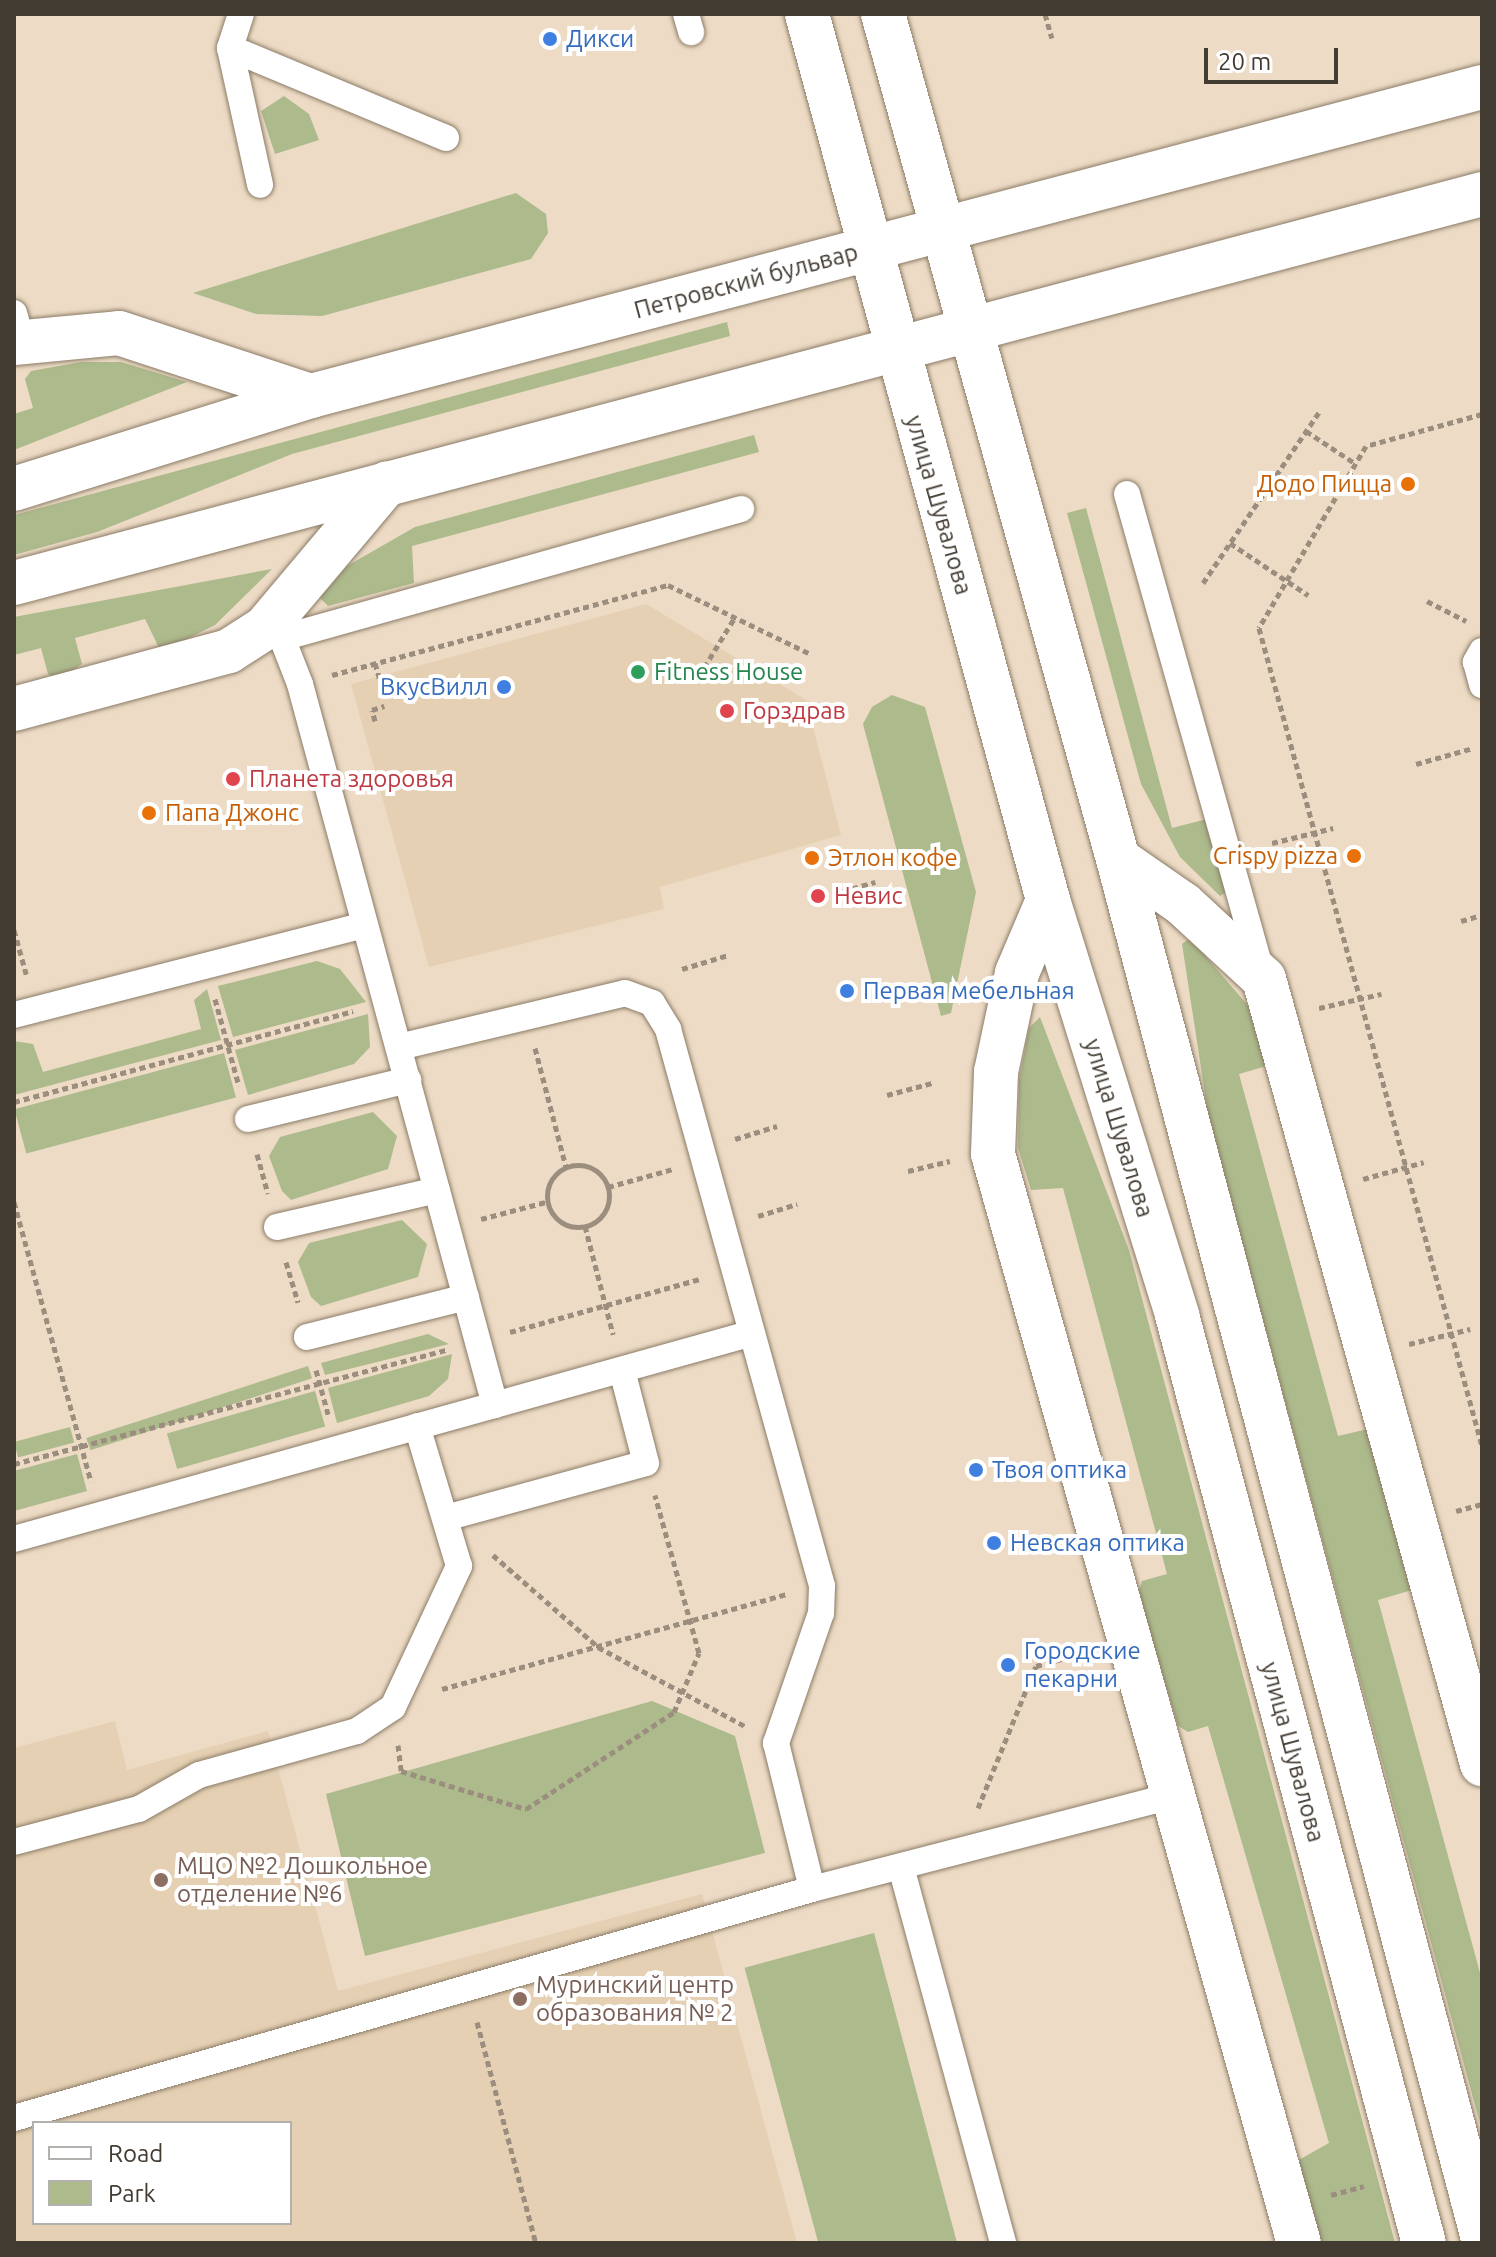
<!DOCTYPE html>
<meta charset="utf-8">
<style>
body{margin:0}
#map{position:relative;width:1496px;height:2257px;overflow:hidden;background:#eddbc5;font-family:Ubuntu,sans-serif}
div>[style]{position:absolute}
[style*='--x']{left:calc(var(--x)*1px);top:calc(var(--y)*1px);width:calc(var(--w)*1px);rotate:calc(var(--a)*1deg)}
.built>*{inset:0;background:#e5d0b3}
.green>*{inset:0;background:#acba8c;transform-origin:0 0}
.path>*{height:5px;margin-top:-2.5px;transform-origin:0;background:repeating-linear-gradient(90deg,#9b8e7e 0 6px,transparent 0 10px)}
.path>.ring{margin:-2.5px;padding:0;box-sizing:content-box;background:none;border:5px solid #9b8e7e;border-radius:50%}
.roads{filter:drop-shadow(0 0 2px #8b7c67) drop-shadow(0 0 2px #8b7c67)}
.lane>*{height:26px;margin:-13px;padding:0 13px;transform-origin:13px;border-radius:13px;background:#fff}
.street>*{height:44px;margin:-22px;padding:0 22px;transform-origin:22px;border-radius:22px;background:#fff}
.secondary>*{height:44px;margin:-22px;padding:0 22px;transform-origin:22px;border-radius:22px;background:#fff}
.dots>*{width:22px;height:22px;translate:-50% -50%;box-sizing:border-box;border:4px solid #fff;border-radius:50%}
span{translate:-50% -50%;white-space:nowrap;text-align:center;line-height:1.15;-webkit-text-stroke:8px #fff;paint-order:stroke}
.shop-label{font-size:24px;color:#366cbe}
.left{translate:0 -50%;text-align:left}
.right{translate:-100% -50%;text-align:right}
.street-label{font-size:24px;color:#423b32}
.food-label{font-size:24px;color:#c56008}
.leisure-label{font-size:24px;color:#27864d}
.health-label{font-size:24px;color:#be3a42}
.education-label{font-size:24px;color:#785e54}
.frame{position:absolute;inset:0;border:16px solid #423b32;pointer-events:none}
.legend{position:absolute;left:32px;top:2121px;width:260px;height:104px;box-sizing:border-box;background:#fff;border:2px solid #b3b1ad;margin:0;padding:10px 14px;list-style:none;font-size:24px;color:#423b32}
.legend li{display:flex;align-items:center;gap:16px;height:40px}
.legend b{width:40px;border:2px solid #b3b1ad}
.scale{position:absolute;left:1204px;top:48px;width:134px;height:36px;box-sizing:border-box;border:4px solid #423b32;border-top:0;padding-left:10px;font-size:24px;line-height:28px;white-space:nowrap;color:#423b32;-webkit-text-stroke:6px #fff;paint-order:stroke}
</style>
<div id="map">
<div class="built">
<i style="clip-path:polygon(646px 604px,806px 700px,841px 835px,660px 887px,664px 909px,429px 967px,351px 684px)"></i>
<i style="clip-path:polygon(evenodd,115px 1721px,127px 1770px,268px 1731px,338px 1991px,702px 1894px,797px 2243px,14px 2243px,14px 1748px,115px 1721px,34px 2123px,290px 2123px,290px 2223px,34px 2223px,34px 2123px)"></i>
</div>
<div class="green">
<i style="clip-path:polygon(284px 96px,309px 114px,319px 140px,275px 154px,261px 111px)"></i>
<i style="clip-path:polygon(516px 193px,546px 214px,548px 233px,531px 259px,322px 316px,256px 314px,193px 293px)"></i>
<i style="clip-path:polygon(727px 322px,730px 336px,292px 454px,97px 532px,14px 555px,14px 515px)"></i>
<i style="clip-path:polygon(81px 362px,121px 362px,187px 382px,14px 450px,14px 414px,33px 408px,25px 379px,31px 371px)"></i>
<i style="clip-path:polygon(754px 435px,759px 452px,412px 546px,414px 583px,328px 606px,320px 598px,347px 566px,415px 527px)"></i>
<i style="clip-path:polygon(1086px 508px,1172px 828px,1207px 819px,1226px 892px,1220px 896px,1180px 857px,1141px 784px,1067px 513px)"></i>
<i style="clip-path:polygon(272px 569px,215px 625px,161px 652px,145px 619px,75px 638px,82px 664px,59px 680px,48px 674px,41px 648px,14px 655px,14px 617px)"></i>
<i style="clip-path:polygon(892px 695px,925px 707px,976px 892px,951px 1013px,941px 1016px,863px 724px,872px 707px)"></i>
<i style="clip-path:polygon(1190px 938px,1256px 1015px,1270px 1065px,1239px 1074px,1338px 1436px,1368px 1429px,1412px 1590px,1378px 1600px,1482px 1980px,1482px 2131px,1209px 1120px,1182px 944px)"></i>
<i style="clip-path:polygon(317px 961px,340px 969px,366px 1002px,233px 1037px,218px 986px)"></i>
<i style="clip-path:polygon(207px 989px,221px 1040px,14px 1095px,14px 1041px,33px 1044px,43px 1072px,201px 1029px,194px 1000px)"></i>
<i style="clip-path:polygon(368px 1014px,370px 1047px,354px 1064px,248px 1095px,235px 1050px)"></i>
<i style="clip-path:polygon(1040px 1017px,1129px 1250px,1395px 2243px,1319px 2243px,1297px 2161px,1329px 2143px,1208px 1726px,1188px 1732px,1178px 1726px,1138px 1594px,1142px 1581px,1167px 1574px,1063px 1188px,1031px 1190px,1018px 1148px,1019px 1081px,1029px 1028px)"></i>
<i style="left:224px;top:1053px;width:46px;height:217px;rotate:75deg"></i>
<i style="clip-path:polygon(373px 1112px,397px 1136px,388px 1169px,291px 1200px,282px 1191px,269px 1156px,280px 1137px)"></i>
<i style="clip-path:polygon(402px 1220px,427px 1244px,418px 1277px,321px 1306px,311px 1297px,298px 1262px,309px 1243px)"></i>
<i style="clip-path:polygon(428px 1334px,449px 1344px,325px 1375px,321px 1363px)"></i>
<i style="clip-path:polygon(452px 1354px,448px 1379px,429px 1396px,337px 1423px,328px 1388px)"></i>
<i style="left:308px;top:1366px;width:13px;height:233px;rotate:72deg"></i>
<i style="left:315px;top:1391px;width:37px;height:154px;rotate:74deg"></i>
<i style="left:70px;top:1427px;width:16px;height:58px;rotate:75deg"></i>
<i style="clip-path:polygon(77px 1454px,87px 1491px,14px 1511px,14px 1471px)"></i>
<i style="clip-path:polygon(652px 1701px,735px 1736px,765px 1853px,365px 1956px,326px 1794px)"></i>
<i style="left:874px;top:1933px;width:321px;height:134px;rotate:75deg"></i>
</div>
<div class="path">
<i style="--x:1045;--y:14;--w:25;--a:74"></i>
<i style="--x:1482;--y:414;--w:120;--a:164.6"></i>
<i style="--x:1366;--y:446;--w:211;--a:120.5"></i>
<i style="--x:1259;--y:628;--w:848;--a:74.75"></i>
<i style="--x:1306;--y:431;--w:60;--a:33.4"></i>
<i style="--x:1230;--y:543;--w:94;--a:33.7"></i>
<i style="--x:1203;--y:583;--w:208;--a:-55.8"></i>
<i style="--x:1427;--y:601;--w:44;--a:27.1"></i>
<i style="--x:375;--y:663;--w:19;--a:74"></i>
<i style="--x:332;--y:675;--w:348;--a:-15"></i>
<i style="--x:668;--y:585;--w:159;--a:25.8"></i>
<i style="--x:699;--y:676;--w:69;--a:-58.6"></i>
<i style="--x:375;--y:721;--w:11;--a:-105"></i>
<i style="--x:372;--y:710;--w:13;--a:-18"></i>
<i style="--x:1416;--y:764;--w:59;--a:-15.7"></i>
<i style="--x:1272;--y:843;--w:63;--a:-13.8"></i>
<i style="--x:833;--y:894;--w:44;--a:-15.9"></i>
<i style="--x:1461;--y:921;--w:22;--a:-16"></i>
<i style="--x:14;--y:930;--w:49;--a:74.5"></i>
<i style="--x:682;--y:969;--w:48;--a:-16.9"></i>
<i style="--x:215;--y:999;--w:90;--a:74.6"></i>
<i style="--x:1319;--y:1008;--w:64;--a:-12.7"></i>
<i style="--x:535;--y:1048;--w:123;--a:75.4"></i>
<i style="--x:887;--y:1095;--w:47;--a:-14.9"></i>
<i style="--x:14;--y:1102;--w:351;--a:-15"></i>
<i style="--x:735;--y:1139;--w:44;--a:-17.2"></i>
<i style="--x:257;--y:1154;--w:41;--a:74.6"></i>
<i class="ring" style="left:547px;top:1165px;width:57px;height:57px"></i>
<i style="--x:908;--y:1171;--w:43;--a:-13.4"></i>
<i style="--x:1363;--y:1179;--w:63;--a:-15.6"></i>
<i style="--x:608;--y:1187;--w:67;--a:-15.5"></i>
<i style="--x:14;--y:1202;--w:290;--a:74.6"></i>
<i style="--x:758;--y:1216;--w:41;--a:-17.1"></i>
<i style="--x:481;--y:1219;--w:67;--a:-14.7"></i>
<i style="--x:585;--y:1226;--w:112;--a:75.5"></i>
<i style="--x:286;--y:1262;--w:42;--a:73.3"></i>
<i style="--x:510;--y:1332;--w:197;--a:-15.6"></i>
<i style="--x:1409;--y:1344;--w:63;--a:-13.8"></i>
<i style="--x:316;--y:1370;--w:46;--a:74.7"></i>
<i style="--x:14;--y:1464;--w:447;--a:-14.8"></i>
<i style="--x:1456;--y:1511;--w:27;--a:-15"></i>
<i style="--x:493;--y:1555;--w:140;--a:41.2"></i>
<i style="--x:598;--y:1647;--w:167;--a:28.3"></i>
<i style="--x:442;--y:1689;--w:359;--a:-15.4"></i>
<i style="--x:398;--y:1745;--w:26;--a:83"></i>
<i style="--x:401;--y:1771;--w:131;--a:16.9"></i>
<i style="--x:526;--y:1809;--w:177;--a:-33.2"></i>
<i style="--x:674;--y:1712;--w:64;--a:-67"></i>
<i style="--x:699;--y:1653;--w:164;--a:-105.6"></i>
<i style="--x:978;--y:1808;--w:153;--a:-67.8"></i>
<i style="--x:1036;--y:1666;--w:53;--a:-15.4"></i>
<i style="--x:477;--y:2022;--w:229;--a:75.1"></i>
<i style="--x:1331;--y:2195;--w:34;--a:-15"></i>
</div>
<div class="roads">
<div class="lane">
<i style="--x:241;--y:14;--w:36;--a:108"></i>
<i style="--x:230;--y:48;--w:140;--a:77.6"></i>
<i style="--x:686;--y:14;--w:19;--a:74"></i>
<i style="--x:230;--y:48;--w:234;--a:22.6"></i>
<i style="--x:14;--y:313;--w:29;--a:74"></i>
<i style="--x:1127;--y:494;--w:492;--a:74.3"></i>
<i style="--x:265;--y:628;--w:20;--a:30"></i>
<i style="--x:282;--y:638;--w:49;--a:68.6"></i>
<i style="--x:300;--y:684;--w:747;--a:74.87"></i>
<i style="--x:282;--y:638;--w:477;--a:-15.7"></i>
<i style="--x:1482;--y:651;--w:13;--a:119"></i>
<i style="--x:1476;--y:662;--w:24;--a:75"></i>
<i style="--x:14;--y:1015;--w:358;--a:-14.4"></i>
<i style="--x:399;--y:1047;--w:232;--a:-13.4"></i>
<i style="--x:625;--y:993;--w:29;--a:20"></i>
<i style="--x:652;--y:1003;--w:31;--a:58"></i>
<i style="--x:668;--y:1029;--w:578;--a:74.54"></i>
<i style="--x:822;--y:1586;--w:27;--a:92"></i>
<i style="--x:821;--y:1613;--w:138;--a:109.1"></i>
<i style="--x:776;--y:1743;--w:150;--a:76.1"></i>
<i style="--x:248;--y:1119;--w:165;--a:-13.7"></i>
<i style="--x:277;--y:1227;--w:164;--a:-13"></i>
<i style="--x:307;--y:1337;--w:164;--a:-14.1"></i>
<i style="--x:449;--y:1517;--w:204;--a:-15.3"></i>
<i style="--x:646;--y:1463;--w:96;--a:-104.5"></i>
<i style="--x:14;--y:1539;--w:763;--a:-15.58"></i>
<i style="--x:14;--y:1842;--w:129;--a:-14.8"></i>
<i style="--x:139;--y:1809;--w:69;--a:-29.5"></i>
<i style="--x:199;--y:1775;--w:164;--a:-15.6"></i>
<i style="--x:357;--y:1731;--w:43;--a:-33.7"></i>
<i style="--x:393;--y:1707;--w:156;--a:-64.9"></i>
<i style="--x:459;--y:1566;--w:146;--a:-106.7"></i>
<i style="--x:901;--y:1867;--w:390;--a:74.8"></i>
<i style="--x:14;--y:2118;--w:830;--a:-16.01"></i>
<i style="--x:812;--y:1889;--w:376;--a:-14.5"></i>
</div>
<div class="street">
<i style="--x:14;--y:343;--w:105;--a:-5.4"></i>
<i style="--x:119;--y:333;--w:202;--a:18.2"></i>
<i style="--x:14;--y:489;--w:311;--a:-17.4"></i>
<i style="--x:311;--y:396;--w:1211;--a:-14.78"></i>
<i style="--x:14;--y:583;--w:1519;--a:-14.84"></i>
<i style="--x:14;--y:709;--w:223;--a:-15.1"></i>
<i style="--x:229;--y:651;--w:43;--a:-32.6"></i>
<i style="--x:265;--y:628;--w:189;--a:-49.9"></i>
<i style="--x:1118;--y:859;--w:79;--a:34.7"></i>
<i style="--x:1183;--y:904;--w:110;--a:42.8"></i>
<i style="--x:1264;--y:979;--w:815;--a:74.48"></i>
<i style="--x:1048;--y:900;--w:79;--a:113"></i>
<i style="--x:1017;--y:973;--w:101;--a:102"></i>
<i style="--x:996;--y:1072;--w:82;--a:92.1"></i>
<i style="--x:993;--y:1154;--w:1131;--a:74.31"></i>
</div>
<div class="secondary">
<i style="--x:807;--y:14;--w:918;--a:74.78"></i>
<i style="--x:1048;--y:900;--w:435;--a:72.7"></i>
<i style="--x:1177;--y:1315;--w:960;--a:75.1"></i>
<i style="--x:883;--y:14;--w:877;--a:74.46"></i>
<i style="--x:1118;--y:859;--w:1423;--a:75.18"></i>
</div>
</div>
<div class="dots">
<i style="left:550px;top:39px;background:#3f7fe0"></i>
<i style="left:1408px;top:484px;background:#e8710a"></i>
<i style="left:638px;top:672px;background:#2e9e5b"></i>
<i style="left:504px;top:687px;background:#3f7fe0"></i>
<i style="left:727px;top:711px;background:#e0444e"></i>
<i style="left:233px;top:779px;background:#e0444e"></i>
<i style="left:149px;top:813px;background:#e8710a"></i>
<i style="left:1354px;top:856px;background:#e8710a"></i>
<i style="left:812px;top:858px;background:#e8710a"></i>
<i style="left:818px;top:896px;background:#e0444e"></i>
<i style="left:847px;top:991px;background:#3f7fe0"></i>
<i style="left:976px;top:1470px;background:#3f7fe0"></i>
<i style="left:994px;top:1543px;background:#3f7fe0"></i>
<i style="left:1008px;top:1665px;background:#3f7fe0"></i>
<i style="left:161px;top:1880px;background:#8d6e63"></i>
<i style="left:520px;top:1999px;background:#8d6e63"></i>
</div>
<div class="shop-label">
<span class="left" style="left:566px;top:39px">Дикси</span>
<span class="right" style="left:488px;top:687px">ВкусВилл</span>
<span class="left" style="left:863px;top:991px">Первая мебельная</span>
<span class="left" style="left:992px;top:1470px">Твоя оптика</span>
<span class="left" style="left:1010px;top:1543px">Невская оптика</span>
<span class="left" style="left:1024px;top:1665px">Городские<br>пекарни</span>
</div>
<div class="street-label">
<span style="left:746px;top:281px;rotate:-15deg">Петровский бульвар</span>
<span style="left:939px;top:505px;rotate:74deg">улица Шувалова</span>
<span style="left:1119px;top:1128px;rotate:73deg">улица Шувалова</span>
<span style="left:1293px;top:1752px;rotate:75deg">улица Шувалова</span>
</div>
<div class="food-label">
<span class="right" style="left:1392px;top:484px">Додо Пицца</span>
<span class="left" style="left:165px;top:813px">Папа Джонс</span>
<span class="right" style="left:1338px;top:856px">Crispy pizza</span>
<span class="left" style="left:828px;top:858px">Этлон кофе</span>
</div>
<div class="leisure-label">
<span class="left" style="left:654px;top:672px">Fitness House</span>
</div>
<div class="health-label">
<span class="left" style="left:743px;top:711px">Горздрав</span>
<span class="left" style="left:249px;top:779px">Планета здоровья</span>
<span class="left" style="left:834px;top:896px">Невис</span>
</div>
<div class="education-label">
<span class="left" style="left:177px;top:1880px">МЦО №2 Дошкольное<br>отделение №6</span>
<span class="left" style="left:536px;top:1999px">Муринский центр<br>образования № 2</span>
</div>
<div class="frame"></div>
<ul class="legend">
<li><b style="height:10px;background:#fff"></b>Road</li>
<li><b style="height:22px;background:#acba8c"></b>Park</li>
</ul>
<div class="scale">20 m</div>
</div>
